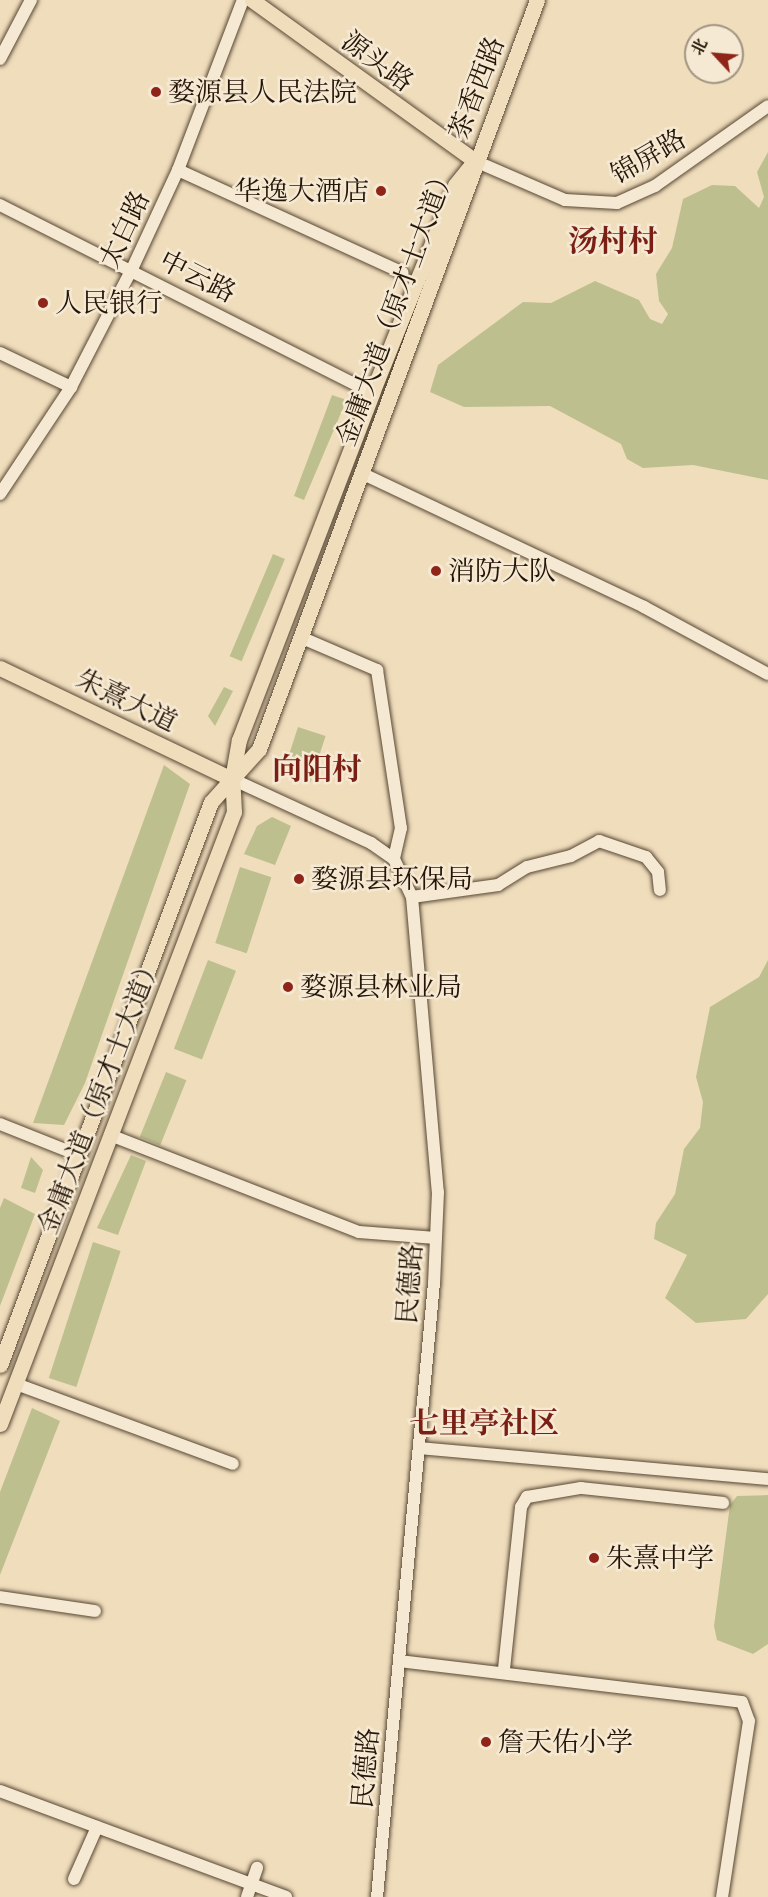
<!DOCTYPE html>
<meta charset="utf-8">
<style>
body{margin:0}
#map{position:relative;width:768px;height:1897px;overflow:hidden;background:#f0ddbc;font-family:"EB Garamond","Noto Serif SC",serif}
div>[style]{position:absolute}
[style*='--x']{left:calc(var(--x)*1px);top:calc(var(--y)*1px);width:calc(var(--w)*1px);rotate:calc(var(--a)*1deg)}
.green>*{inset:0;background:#bdc08e;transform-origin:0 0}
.roads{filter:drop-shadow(0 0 2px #574734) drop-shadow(0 0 2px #574734)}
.minor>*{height:12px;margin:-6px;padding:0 6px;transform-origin:6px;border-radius:6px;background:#f5e9d3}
.major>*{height:15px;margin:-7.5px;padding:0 7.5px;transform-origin:7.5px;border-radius:7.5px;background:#f0ddbc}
.dots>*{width:16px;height:16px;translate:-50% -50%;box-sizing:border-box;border:3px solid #f5e9d3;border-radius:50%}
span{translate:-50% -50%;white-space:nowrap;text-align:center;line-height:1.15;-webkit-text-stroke:5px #f5e9d3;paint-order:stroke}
.street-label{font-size:27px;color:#241506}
.poi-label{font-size:27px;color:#241506}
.left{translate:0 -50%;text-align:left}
.right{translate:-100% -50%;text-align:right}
.quarter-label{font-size:30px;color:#7a1f14;font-weight:700}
.north{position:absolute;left:684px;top:24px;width:60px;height:60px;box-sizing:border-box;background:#f5e9d3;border:2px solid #a19481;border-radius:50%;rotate:296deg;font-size:16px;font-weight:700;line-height:24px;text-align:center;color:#241506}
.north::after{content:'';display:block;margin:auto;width:21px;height:27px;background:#8f2418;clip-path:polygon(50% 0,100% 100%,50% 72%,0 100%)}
</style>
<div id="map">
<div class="green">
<i style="clip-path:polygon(768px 152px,768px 480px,693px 465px,643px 468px,627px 459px,621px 444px,550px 406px,464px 407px,430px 392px,438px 365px,523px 302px,551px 303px,595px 281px,639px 300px,650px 319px,662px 324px,668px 314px,659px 301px,656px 274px,672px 248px,683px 199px,712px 185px,735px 186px,759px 208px,764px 197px,757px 172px)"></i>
<i style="clip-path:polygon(332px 395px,344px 399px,344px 406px,304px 500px,294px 496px)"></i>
<i style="left:273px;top:554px;width:13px;height:111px;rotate:23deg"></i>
<i style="clip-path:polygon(224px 687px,233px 691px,215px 726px,208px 716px)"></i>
<i style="left:298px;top:727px;width:29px;height:49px;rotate:18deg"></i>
<i style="clip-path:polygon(164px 765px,190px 784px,85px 1083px,64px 1125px,33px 1123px)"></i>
<i style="clip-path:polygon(272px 817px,291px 826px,275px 865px,244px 854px,257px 826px)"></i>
<i style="left:240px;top:867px;width:33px;height:80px;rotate:18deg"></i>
<i style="left:208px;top:960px;width:30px;height:95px;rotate:21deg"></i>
<i style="clip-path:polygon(768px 960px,768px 1294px,746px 1319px,696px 1323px,665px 1298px,687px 1255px,654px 1239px,656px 1223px,675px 1194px,684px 1149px,700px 1128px,703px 1102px,696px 1077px,710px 1007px,759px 977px)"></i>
<i style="left:166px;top:1072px;width:22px;height:70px;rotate:22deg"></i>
<i style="clip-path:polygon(131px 1155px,146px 1161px,118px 1235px,97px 1228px)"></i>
<i style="clip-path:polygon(31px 1157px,43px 1170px,35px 1193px,21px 1188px)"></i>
<i style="clip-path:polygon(4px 1198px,35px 1214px,0 1306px,0 1208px)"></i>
<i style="left:93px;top:1242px;width:29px;height:143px;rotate:18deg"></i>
<i style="clip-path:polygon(32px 1408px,60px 1421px,0 1575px,0 1492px)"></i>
<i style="clip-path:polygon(768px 1495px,768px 1644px,753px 1654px,717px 1640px,714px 1626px,730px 1505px,737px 1496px)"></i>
</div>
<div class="roads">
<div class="minor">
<i style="--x:0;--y:59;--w:67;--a:-62.3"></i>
<i style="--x:475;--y:161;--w:98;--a:23.4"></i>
<i style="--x:565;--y:200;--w:52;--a:3.3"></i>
<i style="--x:617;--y:203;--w:42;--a:-24.1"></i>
<i style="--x:655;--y:186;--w:138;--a:-35.3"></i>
<i style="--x:178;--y:170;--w:247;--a:24.6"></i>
<i style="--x:0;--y:205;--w:417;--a:26.8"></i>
<i style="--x:0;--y:353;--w:79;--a:25.6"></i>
<i style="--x:361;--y:473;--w:313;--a:25.3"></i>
<i style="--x:644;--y:607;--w:141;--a:28.4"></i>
<i style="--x:0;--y:494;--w:128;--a:-56.4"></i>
<i style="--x:71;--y:387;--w:133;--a:-62.7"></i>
<i style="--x:132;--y:269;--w:109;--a:-65.1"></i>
<i style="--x:178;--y:170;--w:182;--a:-69.1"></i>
<i style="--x:300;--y:637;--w:84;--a:23.2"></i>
<i style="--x:377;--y:670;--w:160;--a:81.4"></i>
<i style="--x:401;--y:828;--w:32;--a:103"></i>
<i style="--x:232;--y:779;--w:153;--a:24.7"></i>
<i style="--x:371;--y:843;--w:28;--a:35"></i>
<i style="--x:394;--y:859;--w:42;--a:64.7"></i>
<i style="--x:412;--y:897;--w:296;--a:85"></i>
<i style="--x:438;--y:1192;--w:91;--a:92.5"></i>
<i style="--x:434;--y:1283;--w:617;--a:95.3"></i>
<i style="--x:412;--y:897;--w:87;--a:-7.9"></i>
<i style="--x:498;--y:885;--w:34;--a:-32"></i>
<i style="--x:527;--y:867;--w:45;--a:-14"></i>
<i style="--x:571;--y:856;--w:32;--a:-28"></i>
<i style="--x:599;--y:841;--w:50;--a:18.8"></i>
<i style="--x:646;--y:857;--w:19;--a:51"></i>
<i style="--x:658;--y:872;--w:18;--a:84"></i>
<i style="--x:0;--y:1124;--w:84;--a:21.7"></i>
<i style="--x:110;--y:1135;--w:267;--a:21.3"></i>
<i style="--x:359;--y:1232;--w:77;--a:4.5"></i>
<i style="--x:16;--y:1384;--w:231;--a:20.2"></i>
<i style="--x:419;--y:1448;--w:350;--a:5.1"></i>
<i style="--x:0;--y:1597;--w:96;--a:8.4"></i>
<i style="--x:399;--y:1661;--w:345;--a:6.8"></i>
<i style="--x:742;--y:1702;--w:20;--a:70"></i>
<i style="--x:749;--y:1721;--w:178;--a:98.7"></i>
<i style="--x:504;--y:1669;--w:163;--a:-84"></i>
<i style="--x:521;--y:1507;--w:12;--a:-59"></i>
<i style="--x:527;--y:1497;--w:55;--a:-9.5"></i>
<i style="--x:581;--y:1488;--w:143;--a:6"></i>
<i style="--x:0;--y:1791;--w:305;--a:20.3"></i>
<i style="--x:74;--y:1879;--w:57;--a:-66.1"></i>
<i style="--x:247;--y:1897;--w:31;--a:-71"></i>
</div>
<div class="major">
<i style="--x:252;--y:0;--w:275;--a:35.8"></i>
<i style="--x:0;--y:668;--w:257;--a:25.6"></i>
<i style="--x:0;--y:1365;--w:601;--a:-69.46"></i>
<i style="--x:211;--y:802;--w:31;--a:-48"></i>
<i style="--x:232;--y:779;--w:40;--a:-80"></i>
<i style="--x:239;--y:740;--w:372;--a:-69"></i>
<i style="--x:372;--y:393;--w:224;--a:-68.2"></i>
<i style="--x:455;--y:185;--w:28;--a:-51"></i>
<i style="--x:0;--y:1424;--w:655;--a:-69.08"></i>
<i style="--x:234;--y:812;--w:33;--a:-93"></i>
<i style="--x:232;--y:779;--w:40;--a:-48"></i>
<i style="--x:259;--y:749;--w:799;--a:-69.64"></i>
</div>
</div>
<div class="dots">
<i style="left:156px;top:92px;background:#8f2418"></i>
<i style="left:381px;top:191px;background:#8f2418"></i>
<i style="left:43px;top:303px;background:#8f2418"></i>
<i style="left:436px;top:571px;background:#8f2418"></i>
<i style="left:299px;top:879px;background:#8f2418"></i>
<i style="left:288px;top:987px;background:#8f2418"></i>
<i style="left:594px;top:1558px;background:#8f2418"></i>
<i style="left:486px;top:1742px;background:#8f2418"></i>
</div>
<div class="street-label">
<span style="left:378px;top:61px;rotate:36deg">源头路</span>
<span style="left:476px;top:88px;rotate:-69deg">茶香西路</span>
<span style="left:648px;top:156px;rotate:-30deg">锦屏路</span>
<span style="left:124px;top:229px;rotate:-65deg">太白路</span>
<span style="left:198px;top:276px;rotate:27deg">中云路</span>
<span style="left:395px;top:305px;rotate:-70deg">金庸大道（原才士大道）</span>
<span style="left:127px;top:700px;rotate:26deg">朱熹大道</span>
<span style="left:99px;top:1094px;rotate:-69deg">金庸大道（原才士大道）</span>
<span style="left:409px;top:1284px;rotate:-86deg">民德路</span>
<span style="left:365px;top:1768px;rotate:-85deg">民德路</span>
</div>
<div class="poi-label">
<span class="left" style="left:168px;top:92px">婺源县人民法院</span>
<span class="right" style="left:369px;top:191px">华逸大酒店</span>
<span class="left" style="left:55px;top:303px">人民银行</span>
<span class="left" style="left:448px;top:571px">消防大队</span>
<span class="left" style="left:311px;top:879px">婺源县环保局</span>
<span class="left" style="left:300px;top:987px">婺源县林业局</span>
<span class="left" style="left:606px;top:1558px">朱熹中学</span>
<span class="left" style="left:498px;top:1742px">詹天佑小学</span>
</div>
<div class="quarter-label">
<span style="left:613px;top:241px">汤村村</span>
<span style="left:317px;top:769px">向阳村</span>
<span style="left:484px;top:1423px">七里亭社区</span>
</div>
<div class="north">北</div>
</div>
